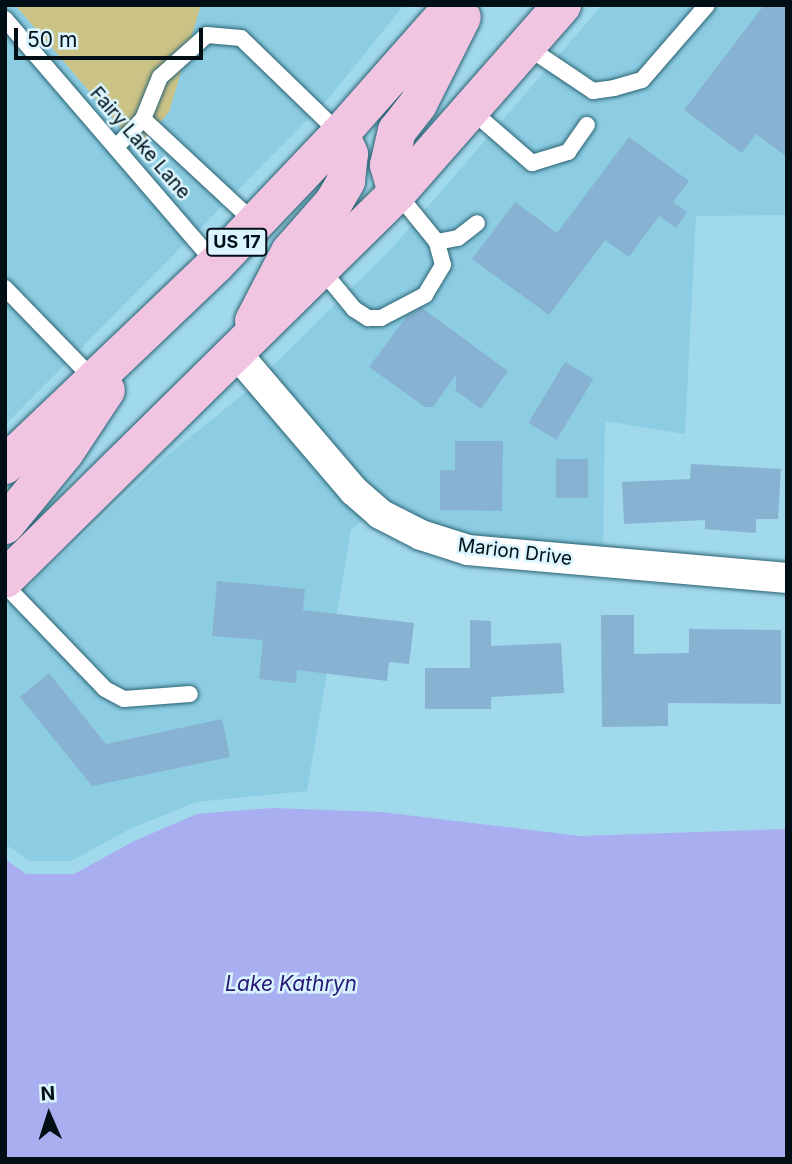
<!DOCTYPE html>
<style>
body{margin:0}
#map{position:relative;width:792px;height:1164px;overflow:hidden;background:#a1d9ec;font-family:Inter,sans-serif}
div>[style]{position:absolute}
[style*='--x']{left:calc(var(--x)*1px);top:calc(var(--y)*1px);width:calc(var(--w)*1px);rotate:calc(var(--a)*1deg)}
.built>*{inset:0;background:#8ccde3}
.green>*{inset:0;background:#cbc285}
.water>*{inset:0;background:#a9aef1}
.building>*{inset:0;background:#88b2d1;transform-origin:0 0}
.roads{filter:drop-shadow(0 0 2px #2b6272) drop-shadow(0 0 2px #2b6272)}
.service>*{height:16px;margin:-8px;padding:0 8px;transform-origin:8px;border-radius:8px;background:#fff}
.minor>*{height:30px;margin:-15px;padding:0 15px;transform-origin:15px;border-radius:15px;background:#fff}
.primary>*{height:38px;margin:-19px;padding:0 19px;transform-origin:19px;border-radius:19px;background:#f1c5e2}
span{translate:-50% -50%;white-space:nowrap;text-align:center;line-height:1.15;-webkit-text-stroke:5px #daf5ff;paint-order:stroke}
.shield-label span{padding:2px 5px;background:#daf5ff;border:2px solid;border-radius:5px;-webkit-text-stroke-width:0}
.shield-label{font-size:18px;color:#000e15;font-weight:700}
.street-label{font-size:19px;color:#000e15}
.water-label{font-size:21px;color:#281877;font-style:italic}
.frame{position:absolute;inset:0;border:7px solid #000e15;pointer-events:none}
.north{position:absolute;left:14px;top:1080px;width:70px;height:70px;-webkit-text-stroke:5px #daf5ff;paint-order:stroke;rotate:357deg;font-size:19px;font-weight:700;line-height:28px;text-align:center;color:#000e15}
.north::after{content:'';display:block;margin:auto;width:24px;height:32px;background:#000e15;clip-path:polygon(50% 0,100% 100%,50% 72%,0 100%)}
.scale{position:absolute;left:14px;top:28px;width:189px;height:32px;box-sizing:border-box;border:4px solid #000e15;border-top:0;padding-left:9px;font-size:21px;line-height:24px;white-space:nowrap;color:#000e15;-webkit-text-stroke:5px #daf5ff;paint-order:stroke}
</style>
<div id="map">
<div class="built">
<i style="clip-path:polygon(5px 5px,15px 5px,138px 148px,169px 112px,201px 5px,404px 5px,328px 99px,5px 425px)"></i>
<i style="clip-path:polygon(602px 5px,787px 5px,787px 215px,696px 216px,685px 434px,605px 421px,603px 547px,470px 535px,425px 522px,387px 501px,362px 480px,269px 370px,392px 248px)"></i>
<i style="clip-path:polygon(250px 389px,362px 513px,362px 521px,351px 530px,307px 791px,196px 802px,130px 829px,71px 861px,29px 861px,5px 844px,5px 609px,169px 454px)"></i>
</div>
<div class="green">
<i style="clip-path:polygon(15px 5px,201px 5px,169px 112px,138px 148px)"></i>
</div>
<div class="water">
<i style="clip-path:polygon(272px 808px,381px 812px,580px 836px,787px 829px,787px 1159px,5px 1159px,5px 859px,26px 874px,74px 874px,134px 841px,197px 814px)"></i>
</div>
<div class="building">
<i style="clip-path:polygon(764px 5px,787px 5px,787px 157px,756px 134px,742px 153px,684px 110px)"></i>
<i style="clip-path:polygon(629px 137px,689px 181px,673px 202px,687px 212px,676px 228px,659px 216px,629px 257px,605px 240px,549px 315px,472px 259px,515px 202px,557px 233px)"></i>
<i style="clip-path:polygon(422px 308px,508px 371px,481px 409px,456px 391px,456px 375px,433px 407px,425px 407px,369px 367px,407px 316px)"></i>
<i style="left:565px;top:362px;width:33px;height:71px;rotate:31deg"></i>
<i style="clip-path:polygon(455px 441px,503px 441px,502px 511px,440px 510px,440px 470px,455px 470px)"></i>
<i style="left:556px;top:459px;width:32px;height:39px"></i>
<i style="clip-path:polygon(691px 464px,781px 469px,778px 519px,756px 519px,756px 533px,705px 529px,705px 520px,624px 524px,622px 482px,690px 479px)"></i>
<i style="clip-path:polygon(217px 581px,305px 589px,303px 610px,414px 623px,409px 664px,389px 662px,387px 681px,297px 670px,296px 683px,259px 679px,263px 640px,212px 636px)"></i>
<i style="clip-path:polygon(601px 615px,634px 615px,634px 654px,689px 653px,689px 629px,781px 630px,781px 704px,668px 703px,668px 726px,602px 727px)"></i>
<i style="clip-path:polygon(470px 620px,491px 621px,491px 646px,561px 643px,564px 693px,491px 697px,491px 709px,425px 709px,425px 668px,470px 668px)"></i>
<i style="clip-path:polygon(49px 673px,106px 744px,222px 719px,230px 757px,92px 786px,20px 697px)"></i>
</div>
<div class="roads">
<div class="service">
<i style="--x:5;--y:19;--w:323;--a:49.3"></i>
<i style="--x:526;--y:46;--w:81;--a:33.9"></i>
<i style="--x:593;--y:91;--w:21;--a:-8"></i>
<i style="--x:614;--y:88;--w:29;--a:-16"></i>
<i style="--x:642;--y:80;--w:99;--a:-49.1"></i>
<i style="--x:471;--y:110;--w:81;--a:41"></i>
<i style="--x:532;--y:163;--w:38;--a:-17"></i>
<i style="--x:568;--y:152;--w:33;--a:-55"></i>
<i style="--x:116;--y:147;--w:39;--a:-46"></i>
<i style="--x:397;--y:193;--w:63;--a:50.8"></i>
<i style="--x:437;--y:242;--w:21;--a:-11"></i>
<i style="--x:458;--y:238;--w:24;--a:-38"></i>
<i style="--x:255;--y:223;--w:153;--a:-137.1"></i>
<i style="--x:143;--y:119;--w:45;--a:-68"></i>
<i style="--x:160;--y:77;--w:63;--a:-41.8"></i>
<i style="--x:207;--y:35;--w:34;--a:5"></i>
<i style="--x:241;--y:38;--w:138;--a:44.1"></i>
<i style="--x:321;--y:269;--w:52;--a:50.5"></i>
<i style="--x:354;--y:309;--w:17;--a:33"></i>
<i style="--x:368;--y:318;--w:13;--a:0"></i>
<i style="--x:381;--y:318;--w:50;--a:-27.6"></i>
<i style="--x:425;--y:295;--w:35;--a:-59"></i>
<i style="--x:443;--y:265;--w:24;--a:-105"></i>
<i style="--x:5;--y:288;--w:128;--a:45.9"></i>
<i style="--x:5;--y:585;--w:144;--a:46.1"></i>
<i style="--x:105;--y:689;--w:21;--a:28"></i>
<i style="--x:124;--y:699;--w:66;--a:-4.3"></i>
</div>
<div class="minor">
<i style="--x:237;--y:354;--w:180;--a:49.5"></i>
<i style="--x:354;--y:491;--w:35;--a:41"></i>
<i style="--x:380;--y:514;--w:46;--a:27.1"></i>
<i style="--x:421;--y:535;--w:49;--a:17.7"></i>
<i style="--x:468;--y:550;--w:320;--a:5"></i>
</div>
<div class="primary">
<i style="--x:397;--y:193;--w:29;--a:-106"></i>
<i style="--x:389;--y:165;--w:35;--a:-77"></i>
<i style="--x:397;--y:131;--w:34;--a:-52"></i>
<i style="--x:418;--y:104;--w:97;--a:-63.2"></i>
<i style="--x:254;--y:321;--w:78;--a:-62.4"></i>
<i style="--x:290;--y:252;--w:67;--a:-48.7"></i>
<i style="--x:334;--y:202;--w:24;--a:-60"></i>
<i style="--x:346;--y:181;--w:27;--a:-84"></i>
<i style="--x:349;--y:154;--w:22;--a:-114"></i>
<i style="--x:5;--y:465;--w:291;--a:-43.6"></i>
<i style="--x:216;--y:264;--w:180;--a:-46.4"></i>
<i style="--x:340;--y:134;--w:172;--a:-48.5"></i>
<i style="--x:5;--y:525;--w:94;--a:-50.6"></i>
<i style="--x:65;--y:452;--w:74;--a:-56.5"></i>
<i style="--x:5;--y:579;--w:550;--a:-44.56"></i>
<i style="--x:397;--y:193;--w:250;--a:-48.7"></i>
</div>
</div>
<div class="shield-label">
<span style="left:237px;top:242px">US 17</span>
</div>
<div class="street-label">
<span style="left:140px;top:143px;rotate:49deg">Fairy Lake Lane</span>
<span style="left:515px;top:552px;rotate:7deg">Marion Drive</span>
</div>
<div class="water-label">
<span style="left:291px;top:984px">Lake Kathryn</span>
</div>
<div class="frame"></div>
<div class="north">N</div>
<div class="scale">50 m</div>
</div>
